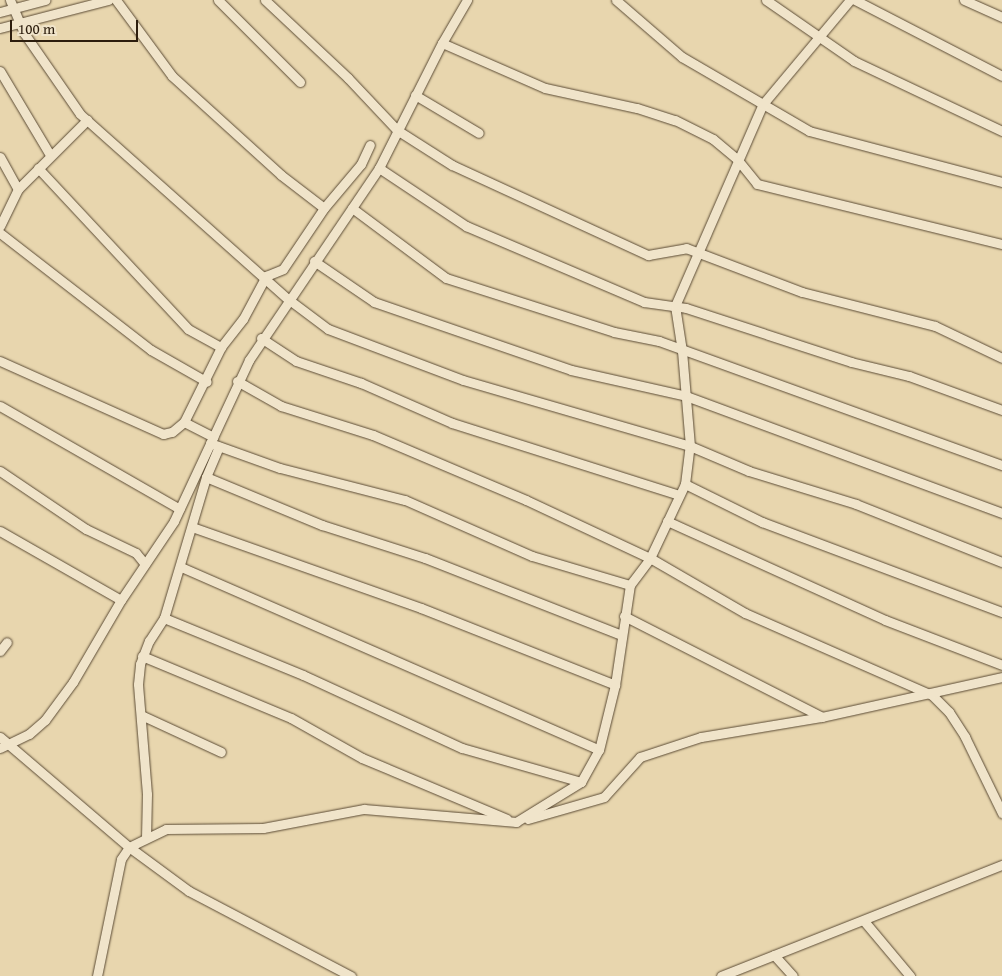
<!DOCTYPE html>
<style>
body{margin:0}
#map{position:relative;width:1002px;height:976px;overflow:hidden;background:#e8d6ae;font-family:"Gentium Book Plus",serif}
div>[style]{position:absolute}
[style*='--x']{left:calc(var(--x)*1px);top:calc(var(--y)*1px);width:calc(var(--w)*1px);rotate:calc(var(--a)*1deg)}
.roads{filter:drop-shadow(0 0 1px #5b4b35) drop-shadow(0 0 1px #5b4b35)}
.minor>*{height:9px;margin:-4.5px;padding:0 4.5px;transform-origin:4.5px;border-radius:4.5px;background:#f0e4ca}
span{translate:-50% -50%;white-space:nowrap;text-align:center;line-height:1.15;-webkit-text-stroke:4.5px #f0e4ca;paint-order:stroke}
.scale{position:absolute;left:10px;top:20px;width:128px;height:22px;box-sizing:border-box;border:2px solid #2c1d0d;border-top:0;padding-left:6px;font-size:15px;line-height:18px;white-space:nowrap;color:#2c1d0d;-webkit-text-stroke:4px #f0e4ca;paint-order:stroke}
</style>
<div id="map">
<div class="roads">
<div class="minor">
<i style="--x:10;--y:0;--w:36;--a:67"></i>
<i style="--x:24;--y:33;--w:98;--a:55.3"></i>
<i style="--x:80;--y:114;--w:278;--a:41.7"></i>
<i style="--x:288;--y:299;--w:50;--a:36.9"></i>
<i style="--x:328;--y:329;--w:144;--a:20.7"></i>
<i style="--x:463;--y:380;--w:236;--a:16.2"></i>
<i style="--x:690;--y:446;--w:64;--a:23"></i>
<i style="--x:749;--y:471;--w:112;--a:17.1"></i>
<i style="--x:856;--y:504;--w:157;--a:21.7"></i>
<i style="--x:116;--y:0;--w:94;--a:53.6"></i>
<i style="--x:172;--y:76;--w:147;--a:42.2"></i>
<i style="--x:281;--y:175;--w:54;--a:37.5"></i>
<i style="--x:218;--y:0;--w:116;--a:45"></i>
<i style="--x:265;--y:0;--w:114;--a:43.2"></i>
<i style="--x:348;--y:78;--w:71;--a:46.7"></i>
<i style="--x:397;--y:130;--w:65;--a:32.5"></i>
<i style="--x:452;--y:165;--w:216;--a:24.7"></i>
<i style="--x:648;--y:255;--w:39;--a:-10"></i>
<i style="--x:686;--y:248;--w:124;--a:20.8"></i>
<i style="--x:802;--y:292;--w:137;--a:14.3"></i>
<i style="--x:935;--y:326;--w:74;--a:25.5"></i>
<i style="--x:616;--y:0;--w:87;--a:40.8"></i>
<i style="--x:682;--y:57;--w:147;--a:30.2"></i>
<i style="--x:809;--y:131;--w:200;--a:14.8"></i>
<i style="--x:766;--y:0;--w:107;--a:34.7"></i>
<i style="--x:854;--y:61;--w:164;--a:25.3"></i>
<i style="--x:855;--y:0;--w:165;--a:27.3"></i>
<i style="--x:964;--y:0;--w:42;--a:24.1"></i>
<i style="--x:0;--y:12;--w:47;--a:-14.9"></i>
<i style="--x:0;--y:28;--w:112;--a:-14.5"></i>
<i style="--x:442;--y:43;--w:112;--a:23.6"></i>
<i style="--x:545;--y:88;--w:94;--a:12.3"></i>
<i style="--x:637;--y:108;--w:40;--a:18"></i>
<i style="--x:675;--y:120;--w:42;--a:26.6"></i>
<i style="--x:713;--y:139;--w:31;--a:40"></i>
<i style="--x:737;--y:159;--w:32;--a:51"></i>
<i style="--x:757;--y:184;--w:252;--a:13.8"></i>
<i style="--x:0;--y:71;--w:98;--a:59.2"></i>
<i style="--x:415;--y:95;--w:74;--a:30.7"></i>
<i style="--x:0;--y:157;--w:37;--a:61"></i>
<i style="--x:18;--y:189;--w:41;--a:115.9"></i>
<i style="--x:38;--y:168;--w:220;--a:47"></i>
<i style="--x:188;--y:329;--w:38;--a:29"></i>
<i style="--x:379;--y:168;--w:105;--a:33.7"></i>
<i style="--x:466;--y:226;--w:194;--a:23.1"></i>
<i style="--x:644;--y:302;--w:42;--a:8.1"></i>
<i style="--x:686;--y:308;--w:174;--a:18.1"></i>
<i style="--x:851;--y:362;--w:60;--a:13.6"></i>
<i style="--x:909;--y:376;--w:99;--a:20.1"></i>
<i style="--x:18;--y:189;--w:98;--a:-45"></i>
<i style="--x:352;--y:208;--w:117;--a:36.7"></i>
<i style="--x:446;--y:278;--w:176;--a:17.8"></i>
<i style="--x:614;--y:332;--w:46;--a:11.3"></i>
<i style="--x:659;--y:341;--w:365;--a:19.9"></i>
<i style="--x:0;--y:233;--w:191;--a:37.8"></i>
<i style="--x:151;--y:350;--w:64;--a:29.7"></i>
<i style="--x:314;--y:261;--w:73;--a:34.3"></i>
<i style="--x:374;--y:302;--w:208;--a:19"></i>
<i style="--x:571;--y:370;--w:118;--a:12.7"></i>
<i style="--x:686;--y:396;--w:337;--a:20.3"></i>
<i style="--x:261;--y:338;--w:42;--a:33.3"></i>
<i style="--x:296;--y:361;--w:69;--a:18.7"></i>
<i style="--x:361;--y:383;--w:99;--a:23.7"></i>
<i style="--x:452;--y:423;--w:238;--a:17.6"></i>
<i style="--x:0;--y:361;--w:179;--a:24.1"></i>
<i style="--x:163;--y:434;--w:9;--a:-13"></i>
<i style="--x:172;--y:432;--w:16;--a:-40"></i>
<i style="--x:184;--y:422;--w:33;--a:27"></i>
<i style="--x:237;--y:381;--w:51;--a:29.6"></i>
<i style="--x:281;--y:406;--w:96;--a:17.5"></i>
<i style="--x:373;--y:435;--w:166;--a:23"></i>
<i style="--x:526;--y:500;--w:137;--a:25.1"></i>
<i style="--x:650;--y:558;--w:110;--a:30.1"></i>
<i style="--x:745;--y:613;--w:204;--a:23.7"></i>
<i style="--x:932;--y:695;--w:24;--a:45"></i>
<i style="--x:949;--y:712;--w:30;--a:57"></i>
<i style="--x:965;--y:737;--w:85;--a:64"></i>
<i style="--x:0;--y:406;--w:207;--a:29.8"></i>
<i style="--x:184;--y:422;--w:84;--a:-63.7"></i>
<i style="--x:221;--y:347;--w:36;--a:-52"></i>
<i style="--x:243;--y:319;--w:49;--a:-61.9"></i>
<i style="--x:266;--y:276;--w:18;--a:-22"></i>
<i style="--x:283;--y:269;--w:73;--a:-56.1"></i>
<i style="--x:324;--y:208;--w:57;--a:-49.9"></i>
<i style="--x:361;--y:164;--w:21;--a:-65"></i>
<i style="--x:210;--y:443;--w:74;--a:19.7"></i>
<i style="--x:280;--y:468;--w:129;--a:14.4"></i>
<i style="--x:405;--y:500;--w:139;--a:23.8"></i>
<i style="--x:532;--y:556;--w:102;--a:16.5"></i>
<i style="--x:0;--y:471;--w:104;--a:34"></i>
<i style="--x:86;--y:529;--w:55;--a:25.6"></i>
<i style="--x:136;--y:553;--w:14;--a:51"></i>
<i style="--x:206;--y:477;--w:126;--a:22.5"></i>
<i style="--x:322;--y:525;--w:108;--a:17.8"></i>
<i style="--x:425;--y:558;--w:211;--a:21.4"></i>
<i style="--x:685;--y:484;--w:86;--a:26.3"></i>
<i style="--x:762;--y:522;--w:256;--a:20.6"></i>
<i style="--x:667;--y:521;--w:239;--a:24.4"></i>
<i style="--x:885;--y:620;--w:125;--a:21"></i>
<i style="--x:192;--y:527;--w:243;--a:19.5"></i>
<i style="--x:421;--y:608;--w:209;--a:21.6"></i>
<i style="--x:0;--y:531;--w:139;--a:29.7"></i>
<i style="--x:181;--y:567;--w:456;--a:23.6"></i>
<i style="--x:624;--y:616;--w:222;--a:27"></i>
<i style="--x:164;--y:618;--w:150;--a:22.3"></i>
<i style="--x:303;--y:675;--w:175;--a:24.7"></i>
<i style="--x:462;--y:748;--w:124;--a:15.9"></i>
<i style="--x:0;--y:651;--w:11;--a:-52"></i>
<i style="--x:142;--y:656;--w:161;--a:22.6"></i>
<i style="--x:291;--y:718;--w:81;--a:29.4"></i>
<i style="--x:362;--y:758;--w:157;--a:22.8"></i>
<i style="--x:141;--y:715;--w:88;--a:24.8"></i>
<i style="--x:0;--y:737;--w:170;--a:40.5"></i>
<i style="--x:129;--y:847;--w:74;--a:36.3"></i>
<i style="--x:189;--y:891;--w:183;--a:27.7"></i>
<i style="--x:0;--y:748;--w:32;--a:-26"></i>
<i style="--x:29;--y:734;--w:21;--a:-41"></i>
<i style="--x:45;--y:720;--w:47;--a:-53.6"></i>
<i style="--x:73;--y:682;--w:95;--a:-59.7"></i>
<i style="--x:121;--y:600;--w:95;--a:-56.1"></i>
<i style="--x:174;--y:521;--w:178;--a:-65"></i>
<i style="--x:249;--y:360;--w:232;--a:-55.9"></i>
<i style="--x:379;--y:168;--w:140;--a:-63.3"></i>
<i style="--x:442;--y:43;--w:50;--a:-59.8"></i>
<i style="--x:528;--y:819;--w:79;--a:-16.1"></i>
<i style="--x:604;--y:797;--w:54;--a:-48"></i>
<i style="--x:640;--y:757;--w:64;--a:-18.2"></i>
<i style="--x:701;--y:737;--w:123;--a:-9.4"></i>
<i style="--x:822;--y:717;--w:184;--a:-12.5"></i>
<i style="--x:146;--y:838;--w:44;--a:-88.7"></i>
<i style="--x:147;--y:794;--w:110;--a:-94.7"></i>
<i style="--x:138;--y:684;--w:20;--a:-84"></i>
<i style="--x:140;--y:664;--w:25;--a:-69"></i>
<i style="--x:149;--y:641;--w:27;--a:-57"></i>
<i style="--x:164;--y:618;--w:147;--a:-73.4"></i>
<i style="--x:206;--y:477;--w:33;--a:-67"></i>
<i style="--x:864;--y:921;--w:72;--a:50.1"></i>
<i style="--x:774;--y:955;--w:28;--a:48"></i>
<i style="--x:97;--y:976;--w:119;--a:-78.4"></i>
<i style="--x:121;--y:859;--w:14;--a:-56"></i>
<i style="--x:129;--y:847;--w:41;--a:-25.9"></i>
<i style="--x:166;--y:829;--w:97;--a:-0.6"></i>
<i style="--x:263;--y:828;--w:103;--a:-10.7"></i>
<i style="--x:364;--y:809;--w:153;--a:4.9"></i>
<i style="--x:516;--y:822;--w:76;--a:-31.6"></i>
<i style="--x:581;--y:782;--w:37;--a:-61"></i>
<i style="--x:599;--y:750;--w:67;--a:-76.2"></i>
<i style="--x:615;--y:685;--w:101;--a:-81.5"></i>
<i style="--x:630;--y:585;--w:34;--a:-53"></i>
<i style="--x:650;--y:558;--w:82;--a:-64.7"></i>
<i style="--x:685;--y:484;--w:38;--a:-83"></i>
<i style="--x:690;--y:446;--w:95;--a:-94.8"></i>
<i style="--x:682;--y:351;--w:46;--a:-98.8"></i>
<i style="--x:675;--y:306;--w:220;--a:-66.5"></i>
<i style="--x:763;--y:104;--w:136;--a:-50.1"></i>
<i style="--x:721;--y:976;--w:302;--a:-21.6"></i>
</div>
</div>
<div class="scale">100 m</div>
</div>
